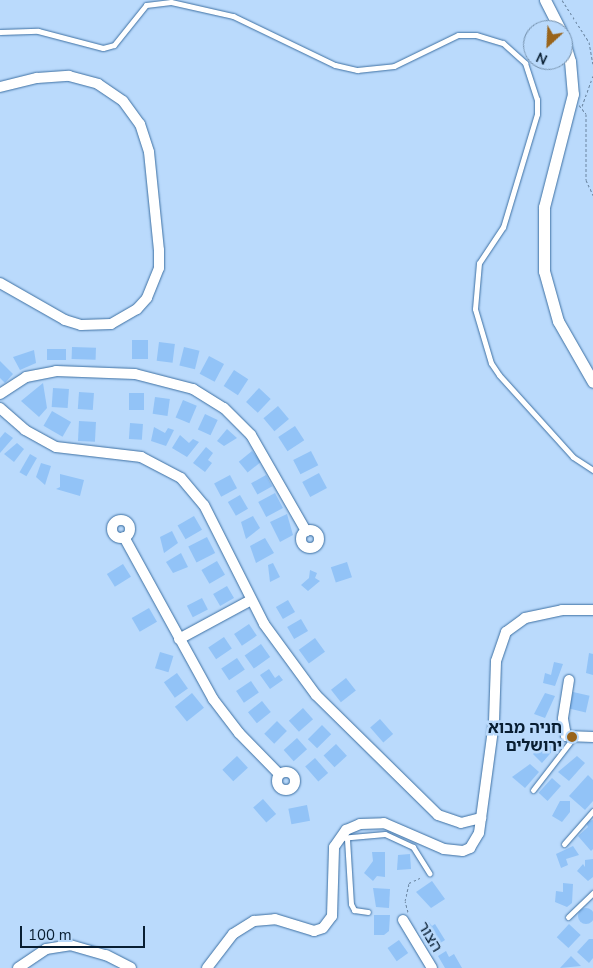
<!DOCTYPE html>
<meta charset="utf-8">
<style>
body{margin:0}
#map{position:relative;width:593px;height:968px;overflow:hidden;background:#badafc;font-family:"Nunito Sans","Noto Sans Hebrew",sans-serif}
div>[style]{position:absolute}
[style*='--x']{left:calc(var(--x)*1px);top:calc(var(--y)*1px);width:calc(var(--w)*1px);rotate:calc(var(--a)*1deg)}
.building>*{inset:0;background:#92c3f7;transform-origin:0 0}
.round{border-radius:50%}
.path>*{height:1px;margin-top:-0.5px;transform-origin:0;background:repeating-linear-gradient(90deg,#6a85a1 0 2.5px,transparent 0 5px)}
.roads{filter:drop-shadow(0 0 1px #3d70a3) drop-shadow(0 0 1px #3d70a3)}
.service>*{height:5px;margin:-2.5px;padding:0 2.5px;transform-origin:2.5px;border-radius:2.5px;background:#fff}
.minor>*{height:10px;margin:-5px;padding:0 5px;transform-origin:5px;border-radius:5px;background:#fff}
.minor>.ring{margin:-5px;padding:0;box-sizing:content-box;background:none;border:10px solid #fff;border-radius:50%}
.tertiary>*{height:11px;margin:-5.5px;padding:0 5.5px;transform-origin:5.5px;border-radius:5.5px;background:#fff}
.dots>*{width:14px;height:14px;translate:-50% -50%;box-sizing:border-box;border:2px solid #badafc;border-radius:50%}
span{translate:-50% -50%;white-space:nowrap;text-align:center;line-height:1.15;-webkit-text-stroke:5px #badafc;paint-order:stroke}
.poi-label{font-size:16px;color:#081e32;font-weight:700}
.right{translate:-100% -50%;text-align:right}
.street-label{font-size:16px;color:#081e32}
.north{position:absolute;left:523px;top:20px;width:50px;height:50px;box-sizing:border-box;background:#badafc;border:1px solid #738fab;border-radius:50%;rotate:205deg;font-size:14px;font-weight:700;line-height:20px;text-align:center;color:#081e32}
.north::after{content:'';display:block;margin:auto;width:18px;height:22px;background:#99641b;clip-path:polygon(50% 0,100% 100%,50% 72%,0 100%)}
.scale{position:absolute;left:20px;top:926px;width:125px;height:22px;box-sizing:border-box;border:2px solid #081e32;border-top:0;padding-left:6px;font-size:15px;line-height:18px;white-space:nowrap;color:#081e32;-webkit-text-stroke:4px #badafc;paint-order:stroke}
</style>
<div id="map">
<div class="building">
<i style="left:132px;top:340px;width:16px;height:19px"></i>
<i style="left:159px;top:342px;width:16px;height:19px;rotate:7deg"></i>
<i style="left:72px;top:347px;width:24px;height:12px;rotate:2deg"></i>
<i style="left:184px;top:347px;width:16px;height:19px;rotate:14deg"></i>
<i style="left:47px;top:349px;width:19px;height:11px"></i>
<i style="clip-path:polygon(34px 350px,36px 363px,20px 370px,13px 357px)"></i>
<i style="left:209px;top:356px;width:17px;height:20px;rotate:28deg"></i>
<i style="clip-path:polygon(0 361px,13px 374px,5px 383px,0 378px)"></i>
<i style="left:234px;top:370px;width:17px;height:19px;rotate:33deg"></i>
<i style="clip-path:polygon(43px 383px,47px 408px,39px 417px,21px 401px)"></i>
<i style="left:53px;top:388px;width:16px;height:19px;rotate:4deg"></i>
<i style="left:259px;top:388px;width:16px;height:19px;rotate:43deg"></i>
<i style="left:79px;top:392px;width:15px;height:17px;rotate:4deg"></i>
<i style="left:144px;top:393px;width:17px;height:15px;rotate:90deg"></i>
<i style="left:155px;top:397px;width:15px;height:17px;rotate:8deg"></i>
<i style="left:183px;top:400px;width:15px;height:19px;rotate:23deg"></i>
<i style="left:278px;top:406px;width:17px;height:19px;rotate:50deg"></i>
<i style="left:52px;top:411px;width:22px;height:17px;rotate:30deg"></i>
<i style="left:205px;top:414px;width:14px;height:17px;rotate:25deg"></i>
<i style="left:79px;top:421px;width:17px;height:20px;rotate:3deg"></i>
<i style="left:130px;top:423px;width:13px;height:16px;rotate:4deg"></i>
<i style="left:295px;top:426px;width:17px;height:20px;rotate:57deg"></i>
<i style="clip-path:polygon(154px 427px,165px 433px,168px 428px,174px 430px,166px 446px,151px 441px)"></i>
<i style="clip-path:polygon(227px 429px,237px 438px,224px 446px,217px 441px)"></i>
<i style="clip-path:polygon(5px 432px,13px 438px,0 453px,0 438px)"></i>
<i style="clip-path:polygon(180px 435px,189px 443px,193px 439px,199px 442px,187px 457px,172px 448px)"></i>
<i style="clip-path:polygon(17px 443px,24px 449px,14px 462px,4px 454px)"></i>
<i style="clip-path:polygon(206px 447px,213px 453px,208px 460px,212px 463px,205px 472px,193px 463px)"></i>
<i style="left:252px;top:451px;width:14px;height:17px;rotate:51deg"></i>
<i style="left:311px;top:451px;width:16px;height:20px;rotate:63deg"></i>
<i style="left:30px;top:454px;width:8px;height:21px;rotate:30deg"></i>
<i style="clip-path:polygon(41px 463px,51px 466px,45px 485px,36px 477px)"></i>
<i style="left:319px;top:473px;width:17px;height:19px;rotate:62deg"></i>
<i style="clip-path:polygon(60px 474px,84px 480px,80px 496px,56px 489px,60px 487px)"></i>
<i style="left:230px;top:475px;width:15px;height:18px;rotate:62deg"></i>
<i style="left:266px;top:475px;width:13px;height:17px;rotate:61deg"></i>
<i style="left:275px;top:493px;width:17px;height:19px;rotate:62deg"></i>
<i style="left:240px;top:495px;width:16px;height:14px;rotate:60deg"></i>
<i style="clip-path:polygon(287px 514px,293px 535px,280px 542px,270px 522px)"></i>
<i style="left:194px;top:516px;width:16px;height:19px;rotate:60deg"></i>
<i style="clip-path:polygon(253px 516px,260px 528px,246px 539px,241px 522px)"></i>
<i style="clip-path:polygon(172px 531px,178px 543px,164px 553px,160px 537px)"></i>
<i style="left:207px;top:537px;width:18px;height:21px;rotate:63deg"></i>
<i style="clip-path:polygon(265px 538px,274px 553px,256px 563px,250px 546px)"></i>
<i style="clip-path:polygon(181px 553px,188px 567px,173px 573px,166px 562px)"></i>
<i style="left:217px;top:561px;width:16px;height:18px;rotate:60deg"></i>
<i style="left:347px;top:562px;width:16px;height:17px;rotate:72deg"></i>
<i style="clip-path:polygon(273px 563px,280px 577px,270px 582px,268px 565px)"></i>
<i style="left:123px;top:564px;width:15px;height:19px;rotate:58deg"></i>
<i style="clip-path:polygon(310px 570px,317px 573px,315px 578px,320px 581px,308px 591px,301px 585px,309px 578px)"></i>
<i style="left:227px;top:586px;width:14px;height:16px;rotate:60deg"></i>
<i style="left:202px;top:598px;width:13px;height:17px;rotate:63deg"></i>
<i style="left:288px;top:600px;width:14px;height:14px;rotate:60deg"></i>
<i style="left:149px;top:608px;width:16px;height:20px;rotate:60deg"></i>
<i style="left:301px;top:619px;width:14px;height:16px;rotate:60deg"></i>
<i style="left:249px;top:624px;width:14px;height:18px;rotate:56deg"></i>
<i style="left:224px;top:637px;width:14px;height:19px;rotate:56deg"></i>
<i style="left:315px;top:638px;width:17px;height:20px;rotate:54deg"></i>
<i style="left:261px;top:644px;width:16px;height:20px;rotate:55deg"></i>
<i style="left:160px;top:652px;width:14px;height:17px;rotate:17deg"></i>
<i style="clip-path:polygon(589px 653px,593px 654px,593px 675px,586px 673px)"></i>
<i style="left:237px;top:658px;width:14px;height:19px;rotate:56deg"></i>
<i style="clip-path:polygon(554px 662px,563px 664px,555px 686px,543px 683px,545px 673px,551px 675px)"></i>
<i style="clip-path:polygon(269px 669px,275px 678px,279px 675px,283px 680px,270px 689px,260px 675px)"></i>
<i style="left:177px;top:673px;width:19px;height:16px;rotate:55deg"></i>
<i style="left:346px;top:678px;width:16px;height:19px;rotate:52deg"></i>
<i style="left:251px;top:681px;width:14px;height:18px;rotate:56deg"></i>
<i style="left:573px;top:692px;width:17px;height:17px;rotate:13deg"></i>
<i style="left:192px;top:693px;width:19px;height:22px;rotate:51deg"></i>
<i style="clip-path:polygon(545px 693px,555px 696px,545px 718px,534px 714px)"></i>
<i style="left:262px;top:701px;width:14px;height:18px;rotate:51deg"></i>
<i style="left:303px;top:708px;width:15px;height:19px;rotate:48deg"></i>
<i style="left:380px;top:719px;width:20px;height:13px;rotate:49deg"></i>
<i style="left:277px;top:721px;width:14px;height:18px;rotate:45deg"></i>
<i style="left:322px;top:725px;width:13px;height:20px;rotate:45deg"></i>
<i style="left:297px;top:738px;width:15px;height:18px;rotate:48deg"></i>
<i style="clip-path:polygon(546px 739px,555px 748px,542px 763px,533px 754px,538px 749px,536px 746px)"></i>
<i style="left:336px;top:744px;width:16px;height:17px;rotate:47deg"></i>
<i style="left:237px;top:756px;width:16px;height:20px;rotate:47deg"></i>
<i style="clip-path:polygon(577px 756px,585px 763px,569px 781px,558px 772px)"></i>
<i style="left:315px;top:758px;width:20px;height:13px;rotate:49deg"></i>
<i style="clip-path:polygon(530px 764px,539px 772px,525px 788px,512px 777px)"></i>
<i style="clip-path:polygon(588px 775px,593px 780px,593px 801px,585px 810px,569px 796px)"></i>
<i style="left:552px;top:778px;width:12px;height:20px;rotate:42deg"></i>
<i style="left:263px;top:799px;width:20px;height:13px;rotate:49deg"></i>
<i style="clip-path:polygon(560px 801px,570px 801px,570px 812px,562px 822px,552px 816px)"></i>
<i style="left:307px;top:805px;width:16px;height:19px;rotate:79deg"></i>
<i style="clip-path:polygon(593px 820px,593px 849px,591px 851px,578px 836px,588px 827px,586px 822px)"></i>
<i style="clip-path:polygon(573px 846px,579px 855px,566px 859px,568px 865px,561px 868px,556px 854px)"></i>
<i style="clip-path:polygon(372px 852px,385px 852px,385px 877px,377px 876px,373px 881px,364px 873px,373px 861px)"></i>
<i style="clip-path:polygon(410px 854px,411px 869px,397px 870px,398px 855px)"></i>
<i style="clip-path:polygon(593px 859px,593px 877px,588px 881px,577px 871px,583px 864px,585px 867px,585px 860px)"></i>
<i style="clip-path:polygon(432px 881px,445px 899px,431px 908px,416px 892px)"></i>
<i style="clip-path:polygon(563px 883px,573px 884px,572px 903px,567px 907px,555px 902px,556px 891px,563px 892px)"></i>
<i style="clip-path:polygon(373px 888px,390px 889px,389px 908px,376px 907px)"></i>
<i class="round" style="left:578px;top:908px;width:16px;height:16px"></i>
<i style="clip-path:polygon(374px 915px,390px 915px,389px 931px,384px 935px,374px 935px)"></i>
<i style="clip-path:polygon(429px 922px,432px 926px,435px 924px,445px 940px,434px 947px,422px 927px)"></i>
<i style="left:569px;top:924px;width:16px;height:18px;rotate:43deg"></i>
<i style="clip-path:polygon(589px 939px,593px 939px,593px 958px,589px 963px,577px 952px)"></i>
<i style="left:399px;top:940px;width:16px;height:14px;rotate:55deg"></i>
<i style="clip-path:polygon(446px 951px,449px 957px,454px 954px,462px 968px,445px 968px,438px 956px)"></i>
<i style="clip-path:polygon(571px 956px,581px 966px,560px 968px)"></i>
</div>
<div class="path">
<i style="--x:562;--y:0;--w:50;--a:57.3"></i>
<i style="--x:589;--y:42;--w:22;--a:80"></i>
<i style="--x:579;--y:105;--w:11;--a:52"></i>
<i style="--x:586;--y:114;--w:66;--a:90"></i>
<i style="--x:586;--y:180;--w:17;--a:65"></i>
<i style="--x:582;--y:106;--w:32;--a:-70"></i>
<i style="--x:408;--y:912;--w:11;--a:-105"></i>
<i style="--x:405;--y:901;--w:18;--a:-77"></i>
<i style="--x:409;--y:883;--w:14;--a:-25"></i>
</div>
<div class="roads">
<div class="service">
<i style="--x:0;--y:32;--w:38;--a:-2"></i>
<i style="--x:38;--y:31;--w:67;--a:14.7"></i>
<i style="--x:103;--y:48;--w:11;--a:-15"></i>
<i style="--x:114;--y:45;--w:51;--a:-51.3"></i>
<i style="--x:146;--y:5;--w:25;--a:-7"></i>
<i style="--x:171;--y:2;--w:64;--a:12.7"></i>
<i style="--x:233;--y:16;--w:113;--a:25.7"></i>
<i style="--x:335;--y:65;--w:23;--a:13"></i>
<i style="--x:357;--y:70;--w:37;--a:-6"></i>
<i style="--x:394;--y:66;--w:71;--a:-25.8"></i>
<i style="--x:458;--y:35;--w:18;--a:0"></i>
<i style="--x:476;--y:35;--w:28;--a:17"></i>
<i style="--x:503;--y:43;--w:30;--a:42"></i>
<i style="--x:525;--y:63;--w:38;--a:72"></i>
<i style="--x:537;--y:99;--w:15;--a:90"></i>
<i style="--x:537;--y:114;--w:118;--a:106.7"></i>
<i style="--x:503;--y:227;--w:43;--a:123.7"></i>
<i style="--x:479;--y:263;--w:46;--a:95"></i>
<i style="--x:475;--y:309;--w:56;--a:73.5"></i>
<i style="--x:491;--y:363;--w:14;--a:56"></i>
<i style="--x:499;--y:375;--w:110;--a:47.9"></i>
<i style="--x:573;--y:457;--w:24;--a:33"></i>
<i style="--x:533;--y:790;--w:67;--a:-52.3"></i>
<i style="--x:340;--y:838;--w:45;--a:-5.1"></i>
<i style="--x:385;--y:834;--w:31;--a:25"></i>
<i style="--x:413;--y:847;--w:31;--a:58"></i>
<i style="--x:347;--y:839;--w:65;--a:86.5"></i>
<i style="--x:351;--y:904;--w:7;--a:63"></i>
<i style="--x:354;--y:910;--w:14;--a:8"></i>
<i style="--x:564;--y:844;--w:44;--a:-48.7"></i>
<i style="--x:568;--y:917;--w:35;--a:-44"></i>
</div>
<div class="minor">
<i style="--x:0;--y:87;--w:38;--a:-14"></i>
<i style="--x:37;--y:78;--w:32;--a:-4"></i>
<i style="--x:69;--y:76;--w:30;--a:15"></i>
<i style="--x:98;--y:84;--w:30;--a:34"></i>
<i style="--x:123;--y:101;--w:29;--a:54"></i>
<i style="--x:140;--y:124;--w:29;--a:72"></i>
<i style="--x:149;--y:152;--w:99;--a:84.2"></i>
<i style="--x:159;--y:250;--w:18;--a:90"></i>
<i style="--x:159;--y:268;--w:32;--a:112"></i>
<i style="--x:147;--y:298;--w:15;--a:132"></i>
<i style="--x:137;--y:309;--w:30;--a:150"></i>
<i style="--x:111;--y:324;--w:30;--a:178"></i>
<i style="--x:81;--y:325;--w:17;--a:-163"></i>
<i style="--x:65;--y:320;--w:75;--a:-150.4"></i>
<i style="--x:0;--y:394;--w:31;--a:-33"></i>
<i style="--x:26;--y:377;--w:31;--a:-11"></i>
<i style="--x:56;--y:371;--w:79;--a:2.2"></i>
<i style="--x:135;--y:374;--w:60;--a:14.5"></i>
<i style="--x:193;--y:389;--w:36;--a:32"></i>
<i style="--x:224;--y:408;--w:38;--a:45"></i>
<i style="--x:251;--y:435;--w:111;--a:60.2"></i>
<i style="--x:0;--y:408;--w:33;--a:41"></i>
<i style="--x:25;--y:430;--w:35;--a:29"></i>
<i style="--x:56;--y:447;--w:86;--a:6.7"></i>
<i style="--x:141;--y:457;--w:45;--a:27.7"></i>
<i style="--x:181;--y:478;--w:35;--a:50"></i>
<i style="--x:204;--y:505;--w:133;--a:63.2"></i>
<i style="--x:264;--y:624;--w:88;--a:53.8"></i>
<i style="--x:316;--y:695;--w:171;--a:44.5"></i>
<i style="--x:438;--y:815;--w:24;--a:19"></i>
<i style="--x:461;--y:823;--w:21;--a:-14"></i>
<i class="ring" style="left:112px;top:520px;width:8px;height:8px"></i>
<i class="ring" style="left:301px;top:530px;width:8px;height:8px"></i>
<i style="--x:124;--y:537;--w:185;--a:61.2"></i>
<i style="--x:213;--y:699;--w:43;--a:52.6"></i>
<i style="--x:239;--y:733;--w:57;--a:45.7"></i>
<i style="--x:179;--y:639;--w:82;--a:-28.4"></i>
<i style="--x:569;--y:680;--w:39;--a:99"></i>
<i style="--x:563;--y:719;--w:17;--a:80"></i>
<i style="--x:566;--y:736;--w:27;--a:2"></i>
<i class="ring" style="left:277px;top:772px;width:8px;height:8px"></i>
<i style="--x:403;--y:920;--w:56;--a:58.9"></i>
<i style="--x:18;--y:968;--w:34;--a:-34"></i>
<i style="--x:46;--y:949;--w:24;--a:-9"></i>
<i style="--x:70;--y:945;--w:37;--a:16"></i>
<i style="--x:106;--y:955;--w:28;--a:27"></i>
<i style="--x:207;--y:968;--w:43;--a:-52.6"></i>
<i style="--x:233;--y:934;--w:25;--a:-32"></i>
<i style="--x:254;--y:921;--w:21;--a:-5"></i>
<i style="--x:275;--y:919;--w:41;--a:17.1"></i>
<i style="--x:314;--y:931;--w:9;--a:-18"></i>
<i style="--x:323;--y:928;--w:15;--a:-53"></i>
<i style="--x:332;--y:916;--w:69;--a:-88.3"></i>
<i style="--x:334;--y:847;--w:21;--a:-55"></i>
<i style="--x:346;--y:830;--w:15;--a:-23"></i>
<i style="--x:360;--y:824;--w:24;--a:-2"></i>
<i style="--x:384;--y:823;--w:65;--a:23.4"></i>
<i style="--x:444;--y:849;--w:19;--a:6"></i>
<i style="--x:463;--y:851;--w:8;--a:-23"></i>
<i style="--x:470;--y:848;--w:17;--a:-59"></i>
<i style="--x:479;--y:833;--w:112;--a:-82.3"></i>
<i style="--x:494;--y:722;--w:61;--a:-88.1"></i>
<i style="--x:496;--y:661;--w:31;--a:-71"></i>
<i style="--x:506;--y:632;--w:24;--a:-36"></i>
<i style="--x:525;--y:618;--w:38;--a:-12"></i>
<i style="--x:562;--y:610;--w:31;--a:0"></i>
</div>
<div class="tertiary">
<i style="--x:545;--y:0;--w:34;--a:63"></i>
<i style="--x:563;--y:37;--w:25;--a:74"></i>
<i style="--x:570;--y:61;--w:33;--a:85"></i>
<i style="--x:573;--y:94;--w:117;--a:104.4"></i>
<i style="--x:544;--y:207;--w:64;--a:90"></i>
<i style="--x:544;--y:271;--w:52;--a:74.4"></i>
<i style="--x:558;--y:321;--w:70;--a:60.2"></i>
</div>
</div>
<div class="dots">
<i style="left:572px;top:737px;background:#99641b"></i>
</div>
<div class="poi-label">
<span class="right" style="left:562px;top:737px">חניה מבוא<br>ירושלים</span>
</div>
<div class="street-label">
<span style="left:430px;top:937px;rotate:59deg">הצור</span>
</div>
<div class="north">N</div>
<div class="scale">100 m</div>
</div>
